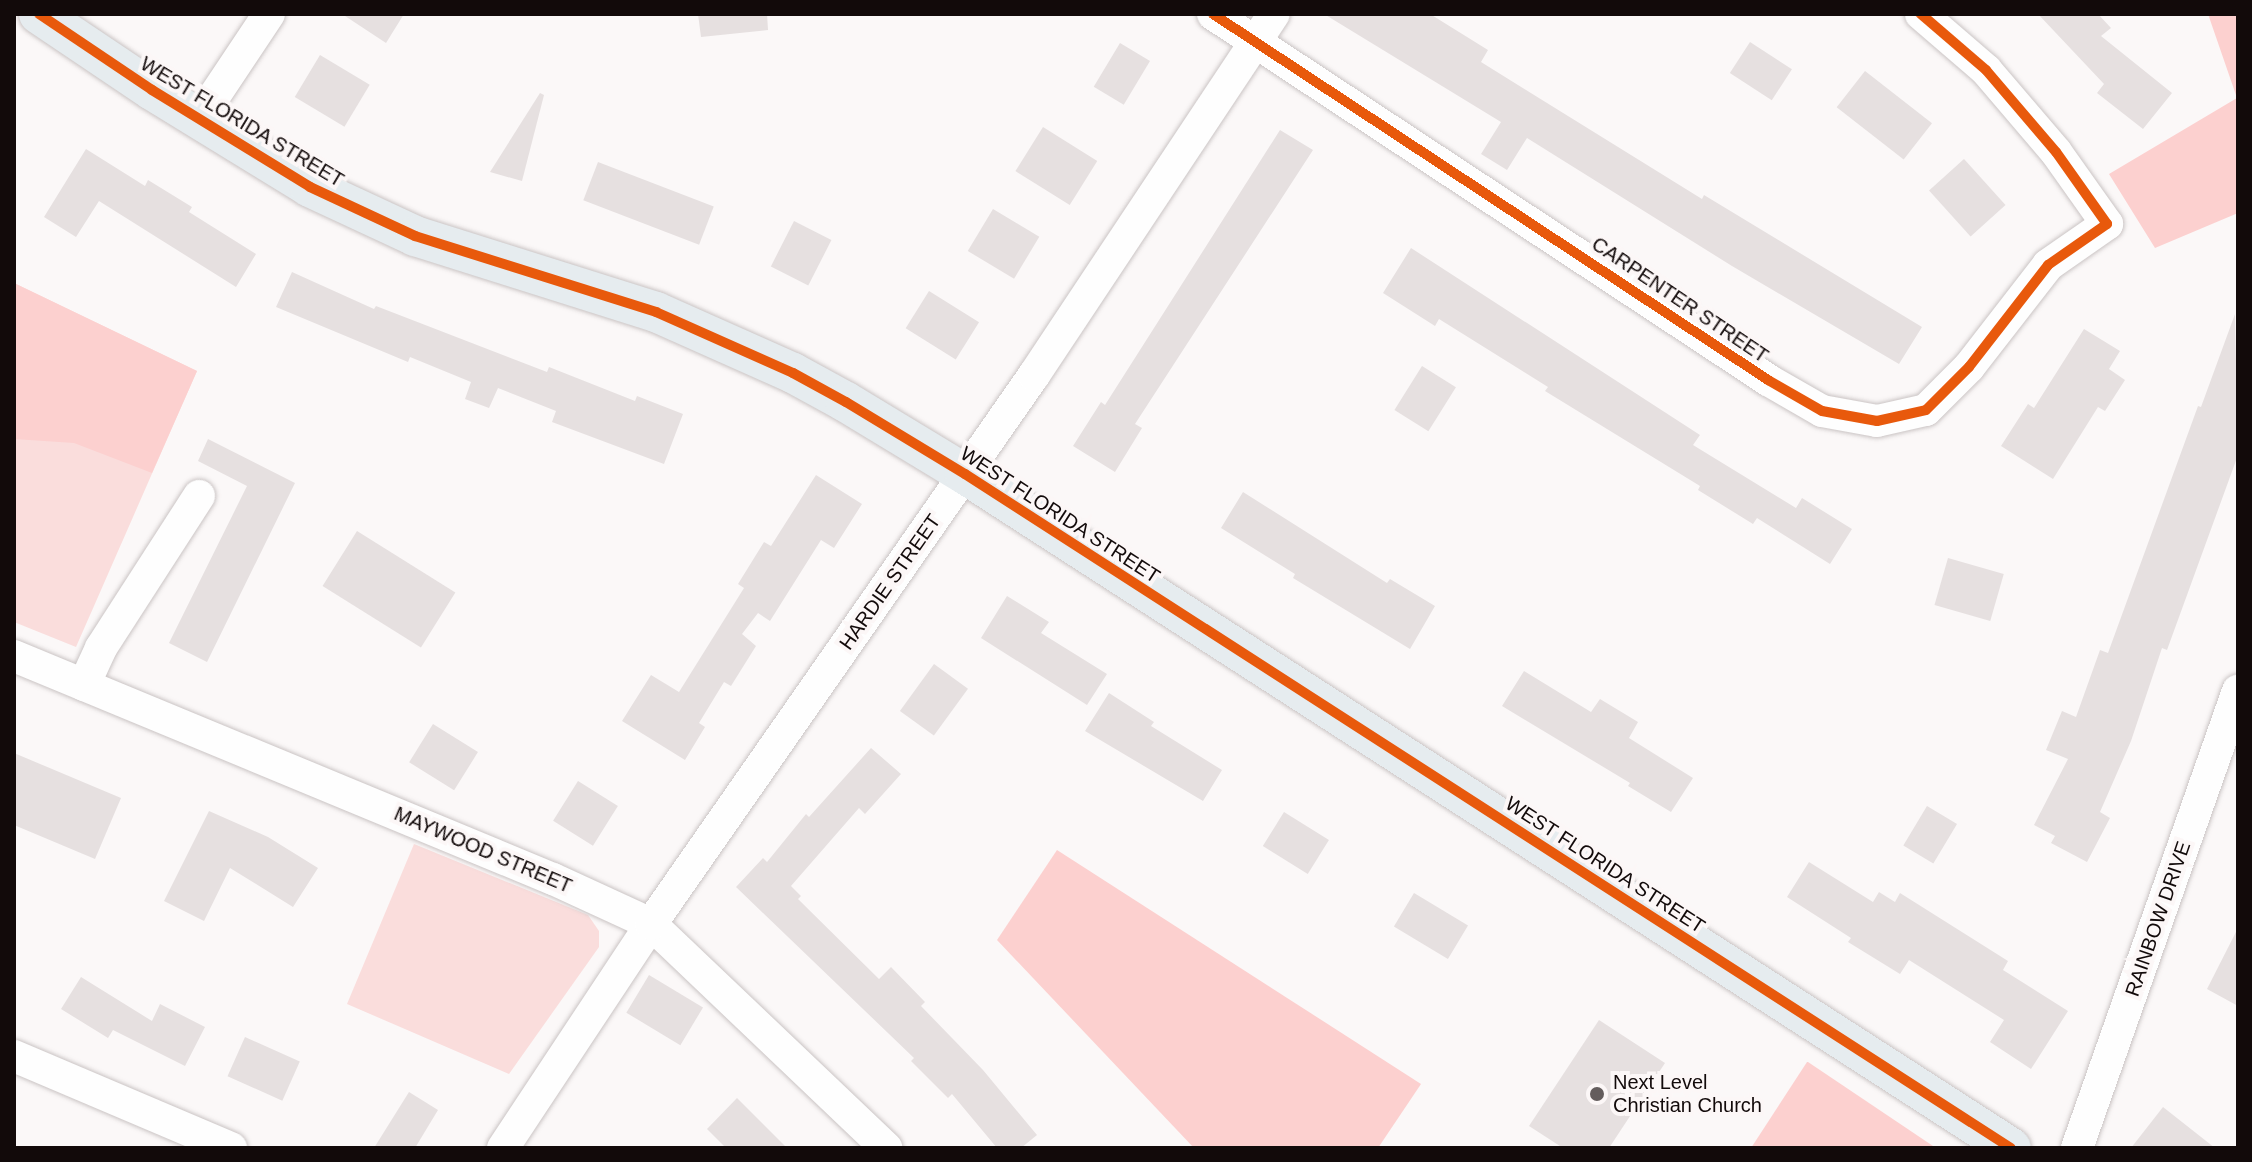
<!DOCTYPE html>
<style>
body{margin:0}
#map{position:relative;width:2252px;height:1162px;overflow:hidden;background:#fbf8f8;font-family:Helvetica,sans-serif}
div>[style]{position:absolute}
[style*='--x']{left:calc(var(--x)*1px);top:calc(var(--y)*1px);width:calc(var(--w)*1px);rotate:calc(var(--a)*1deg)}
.green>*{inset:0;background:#fadddc}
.forest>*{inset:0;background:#fcd0cf}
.building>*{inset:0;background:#e6e0e0;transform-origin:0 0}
.roads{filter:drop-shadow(0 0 2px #cac4c4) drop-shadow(0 0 2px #cac4c4)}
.minor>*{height:32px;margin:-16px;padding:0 16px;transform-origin:16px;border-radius:16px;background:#fefefe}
.major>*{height:40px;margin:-20px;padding:0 20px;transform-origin:20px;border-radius:20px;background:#e6ecef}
.cycleway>*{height:10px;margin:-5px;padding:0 5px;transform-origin:5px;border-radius:5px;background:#e8590c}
.dots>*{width:22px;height:22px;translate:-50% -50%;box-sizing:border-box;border:4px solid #fcf7f7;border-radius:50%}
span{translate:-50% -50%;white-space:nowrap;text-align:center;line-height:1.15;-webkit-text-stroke:8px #fcf7f7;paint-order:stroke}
.street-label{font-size:20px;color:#120a0a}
.poi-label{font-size:20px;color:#120a0a}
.left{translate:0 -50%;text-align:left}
.frame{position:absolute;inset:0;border:16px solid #120a0a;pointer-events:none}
</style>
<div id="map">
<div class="green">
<i style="clip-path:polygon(14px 283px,197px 371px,76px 647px,14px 622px)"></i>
<i style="clip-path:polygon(414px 844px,588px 915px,599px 931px,599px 947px,509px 1074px,347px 1004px)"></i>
</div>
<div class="forest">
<i style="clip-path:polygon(2208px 14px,2238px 14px,2238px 213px,2155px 248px,2109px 174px,2237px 98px)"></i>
<i style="clip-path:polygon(14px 283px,197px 371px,152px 473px,74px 443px,14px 439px)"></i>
<i style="clip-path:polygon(1057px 850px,1421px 1084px,1378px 1148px,1194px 1148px,997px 940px)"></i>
<i style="clip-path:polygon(1807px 1062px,1808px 1062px,1936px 1148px,1751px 1148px)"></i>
</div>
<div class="building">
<i style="clip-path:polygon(342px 14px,404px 14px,386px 43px)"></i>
<i style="clip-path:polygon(698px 14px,767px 14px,768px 30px,701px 37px)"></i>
<i style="clip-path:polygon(1324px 14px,1430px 14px,1488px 50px,1481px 62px,1702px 199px,1704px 195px,1922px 327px,1899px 364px,1732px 266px,1527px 138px,1507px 170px,1481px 154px,1501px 122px)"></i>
<i style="clip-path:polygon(2038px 14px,2098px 14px,2111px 28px,2101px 36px,2172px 93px,2143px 129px,2097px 93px,2104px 84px)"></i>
<i style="left:1750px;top:42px;width:50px;height:37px;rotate:33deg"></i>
<i style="left:1120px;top:43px;width:35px;height:51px;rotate:31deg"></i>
<i style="left:320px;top:55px;width:58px;height:49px;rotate:31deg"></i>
<i style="left:1865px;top:71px;width:85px;height:46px;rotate:38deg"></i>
<i style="clip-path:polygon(540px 93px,544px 95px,522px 181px,490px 172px)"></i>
<i style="left:1043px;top:127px;width:64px;height:52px;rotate:32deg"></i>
<i style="clip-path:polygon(1280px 130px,1313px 150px,1135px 424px,1142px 428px,1115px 472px,1073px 446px,1101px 402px,1105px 405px)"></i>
<i style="clip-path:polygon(86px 149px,145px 186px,148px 180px,192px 207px,189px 212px,256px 254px,236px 287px,99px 201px,76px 237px,44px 217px)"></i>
<i style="left:1964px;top:159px;width:62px;height:47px;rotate:48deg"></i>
<i style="left:598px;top:162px;width:124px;height:41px;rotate:21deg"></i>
<i style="left:993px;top:209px;width:54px;height:49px;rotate:31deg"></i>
<i style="left:794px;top:221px;width:42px;height:51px;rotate:27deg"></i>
<i style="clip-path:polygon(1411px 248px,1700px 435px,1693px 445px,1796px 508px,1802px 498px,1852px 529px,1830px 564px,1757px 518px,1753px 524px,1698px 490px,1700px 486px,1545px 391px,1548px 387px,1439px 319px,1435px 326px,1383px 293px)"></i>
<i style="clip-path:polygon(292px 272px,374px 309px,376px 306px,547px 372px,549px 367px,635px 401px,637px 396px,683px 414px,664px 464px,552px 422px,556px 411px,498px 388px,489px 408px,465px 399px,471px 382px,410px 357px,408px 362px,276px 307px)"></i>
<i style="left:929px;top:291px;width:59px;height:44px;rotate:32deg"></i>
<i style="clip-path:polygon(2235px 314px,2238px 455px,2167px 650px,2162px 648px,2131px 741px,2100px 812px,2110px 818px,2087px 862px,2051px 843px,2055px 836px,2034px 825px,2068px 759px,2046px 750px,2062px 711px,2076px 717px,2100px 650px,2108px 653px,2198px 406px,2201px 407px)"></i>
<i style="clip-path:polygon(2084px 329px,2120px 351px,2109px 369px,2125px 380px,2105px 411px,2098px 407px,2053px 479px,2001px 446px,2028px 404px,2034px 408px)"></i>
<i style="left:1422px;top:366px;width:40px;height:52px;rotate:32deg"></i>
<i style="clip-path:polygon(208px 439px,295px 483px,207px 662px,169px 643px,247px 486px,198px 461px)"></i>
<i style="clip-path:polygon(816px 475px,862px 504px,834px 548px,821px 540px,770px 621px,758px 613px,742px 634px,756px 646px,731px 686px,724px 682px,699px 723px,705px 727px,685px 760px,622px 721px,651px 675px,679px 692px,744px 588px,738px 584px,764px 542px,771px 546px)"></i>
<i style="clip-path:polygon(1243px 492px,1387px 583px,1390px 579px,1435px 606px,1410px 649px,1293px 578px,1295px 574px,1221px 528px)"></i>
<i style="left:357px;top:531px;width:116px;height:65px;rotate:32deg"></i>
<i style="left:1948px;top:558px;width:58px;height:49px;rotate:16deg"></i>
<i style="clip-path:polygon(1007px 596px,1049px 622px,1041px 633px,1107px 674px,1087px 705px,981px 638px)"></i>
<i style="left:934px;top:664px;width:42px;height:58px;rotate:36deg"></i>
<i style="clip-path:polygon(1524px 671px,1591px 712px,1600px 699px,1638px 722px,1629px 738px,1693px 778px,1671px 812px,1628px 786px,1630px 783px,1502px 706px)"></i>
<i style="clip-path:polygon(1109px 693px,1154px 722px,1151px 726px,1222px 770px,1203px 801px,1085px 731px)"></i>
<i style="left:433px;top:724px;width:53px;height:45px;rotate:32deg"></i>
<i style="clip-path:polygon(871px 748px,901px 774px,865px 814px,859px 808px,791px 886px,801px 896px,798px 899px,879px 979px,891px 967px,925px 1002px,921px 1006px,983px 1070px,1037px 1135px,1021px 1148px,997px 1148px,952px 1094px,948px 1098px,911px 1061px,914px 1058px,736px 887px,763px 858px,767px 862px,806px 814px,809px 817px)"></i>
<i style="clip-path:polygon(14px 753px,121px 798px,95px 859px,14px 825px)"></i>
<i style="left:578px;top:781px;width:47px;height:47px;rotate:32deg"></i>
<i style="left:1927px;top:806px;width:35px;height:46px;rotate:31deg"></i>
<i style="clip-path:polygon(209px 811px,268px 837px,318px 868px,293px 907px,230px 868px,204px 921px,164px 901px)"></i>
<i style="left:1284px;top:812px;width:53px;height:40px;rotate:32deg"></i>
<i style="clip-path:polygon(1809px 862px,1873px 902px,1879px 892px,1895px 902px,1900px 893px,2008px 961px,2003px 970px,2068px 1011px,2031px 1069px,1990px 1042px,2004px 1020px,1909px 960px,1900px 974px,1848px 942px,1851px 938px,1787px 897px)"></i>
<i style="left:1414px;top:893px;width:63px;height:39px;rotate:31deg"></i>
<i style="clip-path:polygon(2238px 928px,2238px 1006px,2207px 989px)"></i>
<i style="left:649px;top:975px;width:63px;height:44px;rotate:31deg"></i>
<i style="clip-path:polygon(81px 977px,152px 1021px,160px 1004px,205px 1027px,185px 1066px,113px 1030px,108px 1038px,61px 1009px)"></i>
<i style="clip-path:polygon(1599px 1020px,1665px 1063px,1609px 1148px,1563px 1148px,1529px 1126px)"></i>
<i style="left:245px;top:1037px;width:60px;height:43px;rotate:24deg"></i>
<i style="clip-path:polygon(409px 1092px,438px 1110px,415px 1148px,374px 1148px)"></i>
<i style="clip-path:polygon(737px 1098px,787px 1148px,726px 1148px,707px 1129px)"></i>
<i style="clip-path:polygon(2163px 1107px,2215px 1148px,2131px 1148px)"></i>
</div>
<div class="roads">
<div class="minor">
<i style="--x:1213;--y:14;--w:665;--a:33.4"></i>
<i style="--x:1768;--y:380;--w:62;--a:29.9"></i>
<i style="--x:1822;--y:411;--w:56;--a:10.3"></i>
<i style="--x:1877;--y:421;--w:50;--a:-12.7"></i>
<i style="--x:1926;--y:410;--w:61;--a:-45"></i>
<i style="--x:1969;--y:367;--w:129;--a:-52.2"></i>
<i style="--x:2048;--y:265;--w:72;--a:-34.8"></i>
<i style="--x:2107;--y:224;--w:88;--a:-125.3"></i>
<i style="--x:2056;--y:152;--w:108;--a:-130.5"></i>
<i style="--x:1986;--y:70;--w:86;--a:-139.3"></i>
<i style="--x:199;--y:119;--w:126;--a:-56.3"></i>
<i style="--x:14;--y:656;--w:583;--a:22.48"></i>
<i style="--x:553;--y:879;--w:108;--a:24.7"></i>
<i style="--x:651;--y:924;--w:325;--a:43.6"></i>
<i style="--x:84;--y:685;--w:41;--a:-65.3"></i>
<i style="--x:101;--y:648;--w:181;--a:-57.2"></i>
<i style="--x:14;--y:1056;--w:236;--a:23"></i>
<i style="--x:503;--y:1148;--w:268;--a:-56.5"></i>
<i style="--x:651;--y:924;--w:669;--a:-55.1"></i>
<i style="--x:1034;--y:375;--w:433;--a:-56.4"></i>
<i style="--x:2077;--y:1148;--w:485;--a:-70.6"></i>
</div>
<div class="major">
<i style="--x:39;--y:14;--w:136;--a:33.9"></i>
<i style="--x:152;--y:90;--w:185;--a:31.5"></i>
<i style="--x:310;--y:187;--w:116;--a:25"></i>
<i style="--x:415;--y:236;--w:253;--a:17.5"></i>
<i style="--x:656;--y:312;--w:150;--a:24"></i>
<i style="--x:793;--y:373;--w:60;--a:28.7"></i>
<i style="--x:846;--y:402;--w:139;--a:31.2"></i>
<i style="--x:965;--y:474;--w:1244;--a:32.8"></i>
</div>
</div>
<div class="cycleway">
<i style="--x:39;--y:14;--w:136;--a:33.9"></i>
<i style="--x:152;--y:90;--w:185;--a:31.5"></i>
<i style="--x:310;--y:187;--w:116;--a:25"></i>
<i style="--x:415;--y:236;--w:253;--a:17.5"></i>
<i style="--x:656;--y:312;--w:150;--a:24"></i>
<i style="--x:793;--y:373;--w:60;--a:28.7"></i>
<i style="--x:846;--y:402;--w:139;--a:31.2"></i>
<i style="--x:965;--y:474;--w:1244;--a:32.8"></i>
<i style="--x:1213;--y:14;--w:665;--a:33.4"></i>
<i style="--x:1768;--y:380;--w:62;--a:29.9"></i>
<i style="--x:1822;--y:411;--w:56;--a:10.3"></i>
<i style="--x:1877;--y:421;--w:50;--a:-12.7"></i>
<i style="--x:1926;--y:410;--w:61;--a:-45"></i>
<i style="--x:1969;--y:367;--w:129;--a:-52.2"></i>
<i style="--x:2048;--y:265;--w:72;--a:-34.8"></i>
<i style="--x:2107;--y:224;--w:88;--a:-125.3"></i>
<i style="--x:2056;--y:152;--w:108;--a:-130.5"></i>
<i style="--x:1986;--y:70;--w:86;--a:-139.3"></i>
</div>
<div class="dots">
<i style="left:1597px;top:1094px;background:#645d5d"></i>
</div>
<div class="street-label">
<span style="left:242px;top:122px;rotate:31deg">WEST FLORIDA STREET</span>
<span style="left:1680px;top:300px;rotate:34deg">CARPENTER STREET</span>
<span style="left:1060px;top:515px;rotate:33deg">WEST FLORIDA STREET</span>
<span style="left:890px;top:582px;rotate:-55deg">HARDIE STREET</span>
<span style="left:483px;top:850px;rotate:23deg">MAYWOOD STREET</span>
<span style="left:1605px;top:865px;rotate:33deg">WEST FLORIDA STREET</span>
<span style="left:2158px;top:919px;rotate:-71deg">RAINBOW DRIVE</span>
</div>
<div class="poi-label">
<span class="left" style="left:1613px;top:1094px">Next Level<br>Christian Church</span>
</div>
<div class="frame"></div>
</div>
